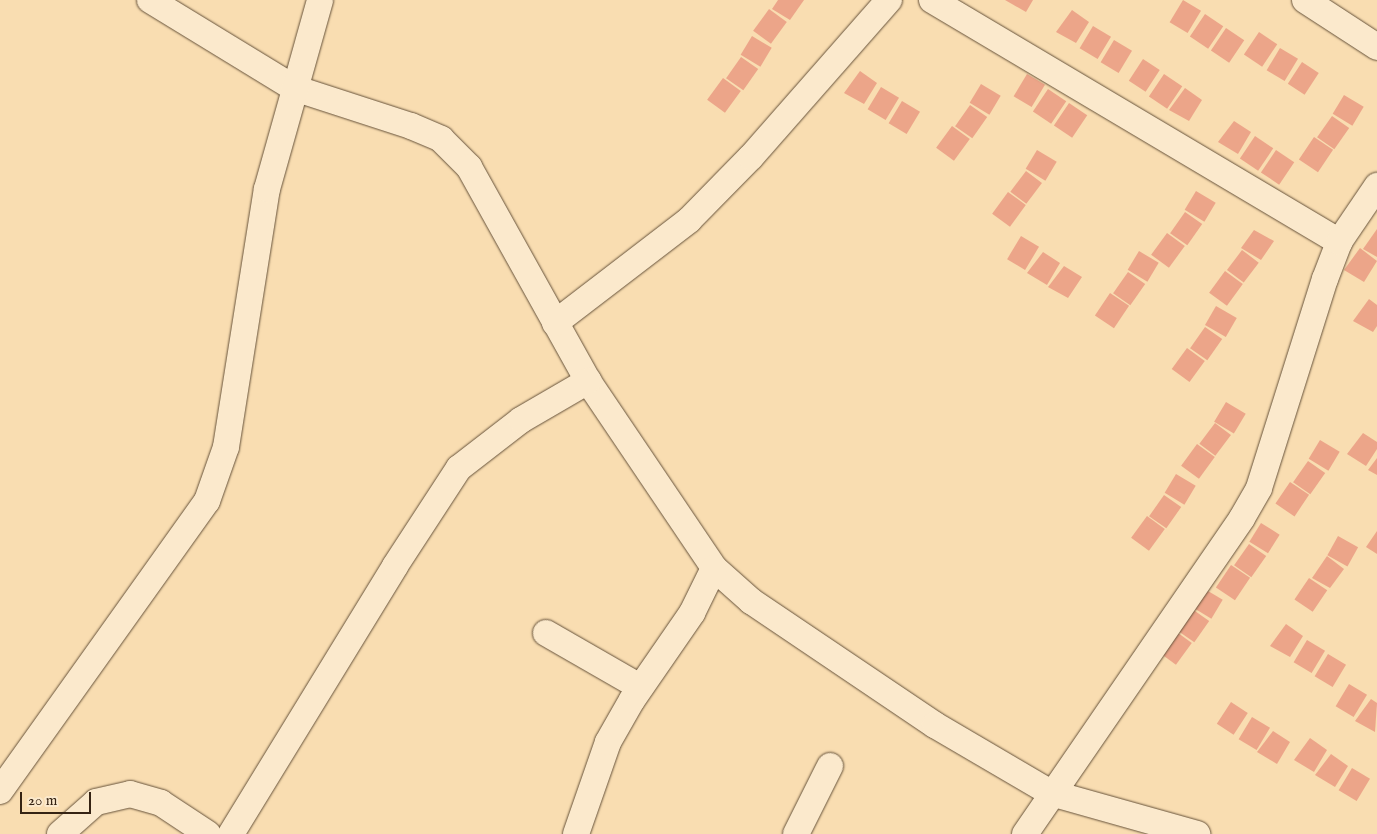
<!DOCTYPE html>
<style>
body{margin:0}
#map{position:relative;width:1377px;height:834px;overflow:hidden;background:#f9ddb1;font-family:"IM FELL English",serif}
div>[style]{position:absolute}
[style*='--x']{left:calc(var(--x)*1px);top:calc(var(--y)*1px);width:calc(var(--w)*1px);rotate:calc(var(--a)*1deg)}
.building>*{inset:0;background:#eca589;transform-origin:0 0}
.roads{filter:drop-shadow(0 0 1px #66523a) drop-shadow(0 0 1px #66523a)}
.street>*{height:26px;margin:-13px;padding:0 13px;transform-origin:13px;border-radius:13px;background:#fbe9cc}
span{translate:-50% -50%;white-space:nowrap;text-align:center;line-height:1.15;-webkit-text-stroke:4px #fbe9cc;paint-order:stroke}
.scale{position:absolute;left:20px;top:792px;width:71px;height:22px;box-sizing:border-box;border:2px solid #352313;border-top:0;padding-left:6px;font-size:15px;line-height:18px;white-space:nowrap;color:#352313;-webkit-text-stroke:4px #fbe9cc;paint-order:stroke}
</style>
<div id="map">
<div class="building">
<i style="clip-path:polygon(778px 0,804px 0,790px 20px,772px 9px)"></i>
<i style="clip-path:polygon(1005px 0,1033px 0,1026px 12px)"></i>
<i style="left:1183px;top:0;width:21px;height:26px;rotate:31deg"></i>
<i style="left:769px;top:9px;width:22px;height:27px;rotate:36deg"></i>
<i style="clip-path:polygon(1072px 10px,1089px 22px,1076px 43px,1056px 32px)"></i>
<i style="left:1205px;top:14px;width:22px;height:27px;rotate:34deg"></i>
<i style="left:1093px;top:26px;width:21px;height:26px;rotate:31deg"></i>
<i style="left:1226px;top:28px;width:22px;height:27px;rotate:34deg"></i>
<i style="left:1259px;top:32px;width:22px;height:27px;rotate:34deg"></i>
<i style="left:752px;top:36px;width:23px;height:22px;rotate:31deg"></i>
<i style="left:1114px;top:40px;width:21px;height:26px;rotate:31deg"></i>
<i style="left:1280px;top:48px;width:21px;height:26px;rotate:31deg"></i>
<i style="left:741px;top:57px;width:21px;height:26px;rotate:35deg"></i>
<i style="left:1143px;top:59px;width:20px;height:26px;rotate:33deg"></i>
<i style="left:1302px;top:62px;width:20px;height:26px;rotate:33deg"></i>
<i style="clip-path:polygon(860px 71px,877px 83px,864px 104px,844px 93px)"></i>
<i style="left:1027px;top:74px;width:21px;height:26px;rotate:31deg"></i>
<i style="left:1164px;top:74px;width:22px;height:27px;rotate:34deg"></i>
<i style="left:723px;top:78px;width:22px;height:27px;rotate:36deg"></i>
<i style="left:981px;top:84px;width:23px;height:22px;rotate:31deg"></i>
<i style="left:881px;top:87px;width:21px;height:26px;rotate:31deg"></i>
<i style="clip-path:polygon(1185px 88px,1202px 100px,1189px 121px,1169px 110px)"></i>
<i style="left:1048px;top:89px;width:22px;height:27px;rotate:34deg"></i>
<i style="left:1344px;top:95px;width:23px;height:22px;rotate:31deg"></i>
<i style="left:902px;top:101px;width:21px;height:26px;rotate:31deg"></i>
<i style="left:1069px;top:103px;width:22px;height:27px;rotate:34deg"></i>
<i style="left:970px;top:105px;width:21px;height:26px;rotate:35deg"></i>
<i style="left:1332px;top:116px;width:21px;height:26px;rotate:35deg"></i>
<i style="clip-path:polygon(1234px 121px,1251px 132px,1238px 154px,1218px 142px)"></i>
<i style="left:952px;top:126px;width:22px;height:27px;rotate:36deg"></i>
<i style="left:1255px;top:136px;width:22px;height:27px;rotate:34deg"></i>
<i style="left:1314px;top:137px;width:23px;height:27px;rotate:34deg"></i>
<i style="left:1037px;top:150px;width:23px;height:22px;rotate:31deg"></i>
<i style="left:1276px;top:150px;width:22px;height:27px;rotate:34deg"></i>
<i style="left:1026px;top:171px;width:20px;height:26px;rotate:37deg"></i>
<i style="left:1196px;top:191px;width:23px;height:22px;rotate:31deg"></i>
<i style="left:1008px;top:192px;width:22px;height:27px;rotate:36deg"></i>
<i style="left:1185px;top:212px;width:21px;height:26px;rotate:35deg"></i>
<i style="clip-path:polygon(1377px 229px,1377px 257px,1363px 249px)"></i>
<i style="clip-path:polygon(1254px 230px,1274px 241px,1261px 260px,1241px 248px)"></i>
<i style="left:1167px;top:233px;width:22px;height:27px;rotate:36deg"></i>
<i style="left:1021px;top:236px;width:21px;height:27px;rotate:31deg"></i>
<i style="clip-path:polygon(1360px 248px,1377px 261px,1364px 282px,1344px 270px)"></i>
<i style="left:1242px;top:250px;width:21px;height:25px;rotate:37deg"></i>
<i style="left:1139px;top:251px;width:23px;height:22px;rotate:31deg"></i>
<i style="clip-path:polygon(1043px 252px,1060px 263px,1047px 285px,1027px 273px)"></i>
<i style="clip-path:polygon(1064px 266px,1082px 277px,1068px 298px,1048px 287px)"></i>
<i style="left:1225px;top:271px;width:22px;height:27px;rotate:36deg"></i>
<i style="left:1128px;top:272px;width:21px;height:26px;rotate:35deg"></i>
<i style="left:1110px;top:293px;width:23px;height:27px;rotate:34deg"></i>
<i style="clip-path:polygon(1369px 299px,1377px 305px,1377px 326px,1373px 332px,1353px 321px)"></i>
<i style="left:1216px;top:306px;width:24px;height:22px;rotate:30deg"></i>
<i style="left:1205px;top:327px;width:21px;height:26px;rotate:35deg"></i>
<i style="left:1187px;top:348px;width:22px;height:26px;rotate:36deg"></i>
<i style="left:1226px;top:402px;width:23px;height:23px;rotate:31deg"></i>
<i style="left:1215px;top:423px;width:20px;height:26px;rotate:37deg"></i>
<i style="clip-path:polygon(1363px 433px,1377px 442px,1377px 449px,1366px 466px,1347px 454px)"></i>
<i style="left:1320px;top:440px;width:23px;height:22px;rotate:31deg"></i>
<i style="left:1197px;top:444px;width:22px;height:27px;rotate:36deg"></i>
<i style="clip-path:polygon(1377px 458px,1377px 475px,1368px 470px)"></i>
<i style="left:1308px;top:461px;width:21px;height:26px;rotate:35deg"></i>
<i style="left:1176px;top:474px;width:23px;height:22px;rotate:31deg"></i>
<i style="left:1290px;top:482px;width:23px;height:26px;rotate:34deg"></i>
<i style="left:1164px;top:495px;width:21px;height:26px;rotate:35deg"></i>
<i style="left:1147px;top:516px;width:22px;height:27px;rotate:36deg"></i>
<i style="left:1261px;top:523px;width:22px;height:22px;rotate:32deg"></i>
<i style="clip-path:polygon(1377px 531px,1377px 554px,1366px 547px)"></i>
<i style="left:1338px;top:536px;width:23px;height:22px;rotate:29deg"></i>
<i style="left:1249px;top:544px;width:21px;height:26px;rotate:35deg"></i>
<i style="clip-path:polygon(1327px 556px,1344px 569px,1330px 588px,1312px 578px)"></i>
<i style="left:1231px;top:565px;width:23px;height:27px;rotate:34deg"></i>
<i style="left:1309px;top:578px;width:22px;height:26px;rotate:34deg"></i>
<i style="left:1203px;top:588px;width:23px;height:22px;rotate:31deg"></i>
<i style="left:1192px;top:609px;width:21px;height:26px;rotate:35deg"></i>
<i style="clip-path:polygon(1286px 624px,1303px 636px,1290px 657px,1270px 646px)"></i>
<i style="left:1174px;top:630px;width:22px;height:27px;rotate:36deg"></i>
<i style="left:1307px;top:640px;width:21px;height:26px;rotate:31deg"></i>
<i style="left:1328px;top:654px;width:21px;height:26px;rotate:31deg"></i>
<i style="left:1349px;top:684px;width:21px;height:26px;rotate:31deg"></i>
<i style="clip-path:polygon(1371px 699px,1377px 703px,1375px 732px,1355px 721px)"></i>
<i style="left:1231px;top:702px;width:20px;height:26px;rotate:33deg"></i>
<i style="left:1252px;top:717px;width:21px;height:26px;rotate:31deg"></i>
<i style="clip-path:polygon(1273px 731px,1290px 742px,1277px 764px,1257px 752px)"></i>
<i style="clip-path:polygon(1310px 738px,1327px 750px,1314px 772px,1294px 760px)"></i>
<i style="clip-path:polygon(1331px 754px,1348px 766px,1335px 787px,1315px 775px)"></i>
<i style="left:1352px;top:768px;width:21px;height:26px;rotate:31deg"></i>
</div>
<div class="roads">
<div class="street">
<i style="--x:150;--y:0;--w:169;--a:31.4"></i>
<i style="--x:294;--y:88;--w:123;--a:18"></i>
<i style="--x:411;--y:126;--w:33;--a:23"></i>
<i style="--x:441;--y:139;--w:40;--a:45"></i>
<i style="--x:469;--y:167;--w:245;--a:60.9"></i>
<i style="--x:588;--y:381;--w:225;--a:56"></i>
<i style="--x:714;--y:568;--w:50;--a:41.7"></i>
<i style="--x:751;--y:601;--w:222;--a:34"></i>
<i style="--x:935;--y:725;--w:134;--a:30.4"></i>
<i style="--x:1051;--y:793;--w:152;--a:15.7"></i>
<i style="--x:932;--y:0;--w:474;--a:30.7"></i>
<i style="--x:1305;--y:0;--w:86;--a:33.1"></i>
<i style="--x:555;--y:323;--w:169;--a:-37.5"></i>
<i style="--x:689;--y:220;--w:88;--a:-45.5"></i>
<i style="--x:751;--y:157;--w:209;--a:-48.7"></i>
<i style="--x:546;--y:633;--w:108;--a:29.9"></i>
<i style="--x:0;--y:791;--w:356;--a:-54.5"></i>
<i style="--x:207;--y:501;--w:57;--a:-70.6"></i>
<i style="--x:226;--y:447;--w:261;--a:-81"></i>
<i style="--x:267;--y:189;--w:196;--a:-74.3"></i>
<i style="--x:60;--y:834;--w:48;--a:-41.6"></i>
<i style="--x:96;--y:802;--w:35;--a:-13"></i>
<i style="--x:130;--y:794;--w:32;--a:16"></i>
<i style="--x:161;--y:803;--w:56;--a:33.4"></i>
<i style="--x:231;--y:834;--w:314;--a:-58.5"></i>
<i style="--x:395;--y:566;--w:117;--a:-56.9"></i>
<i style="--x:459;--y:468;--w:78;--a:-37.7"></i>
<i style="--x:521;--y:420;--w:78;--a:-30.2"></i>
<i style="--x:576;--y:834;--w:97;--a:-70.8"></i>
<i style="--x:608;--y:742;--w:48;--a:-60.3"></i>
<i style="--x:632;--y:700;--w:106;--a:-55.4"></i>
<i style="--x:692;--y:613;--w:50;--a:-63.9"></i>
<i style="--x:796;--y:834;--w:76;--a:-63.4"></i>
<i style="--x:1025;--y:834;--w:383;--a:-55.5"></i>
<i style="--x:1242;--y:518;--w:34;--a:-60"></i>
<i style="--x:1259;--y:488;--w:219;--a:-72.5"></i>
<i style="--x:1325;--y:279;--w:40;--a:-69"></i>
<i style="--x:1339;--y:242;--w:68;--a:-55.8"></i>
</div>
</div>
<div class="scale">20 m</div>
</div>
